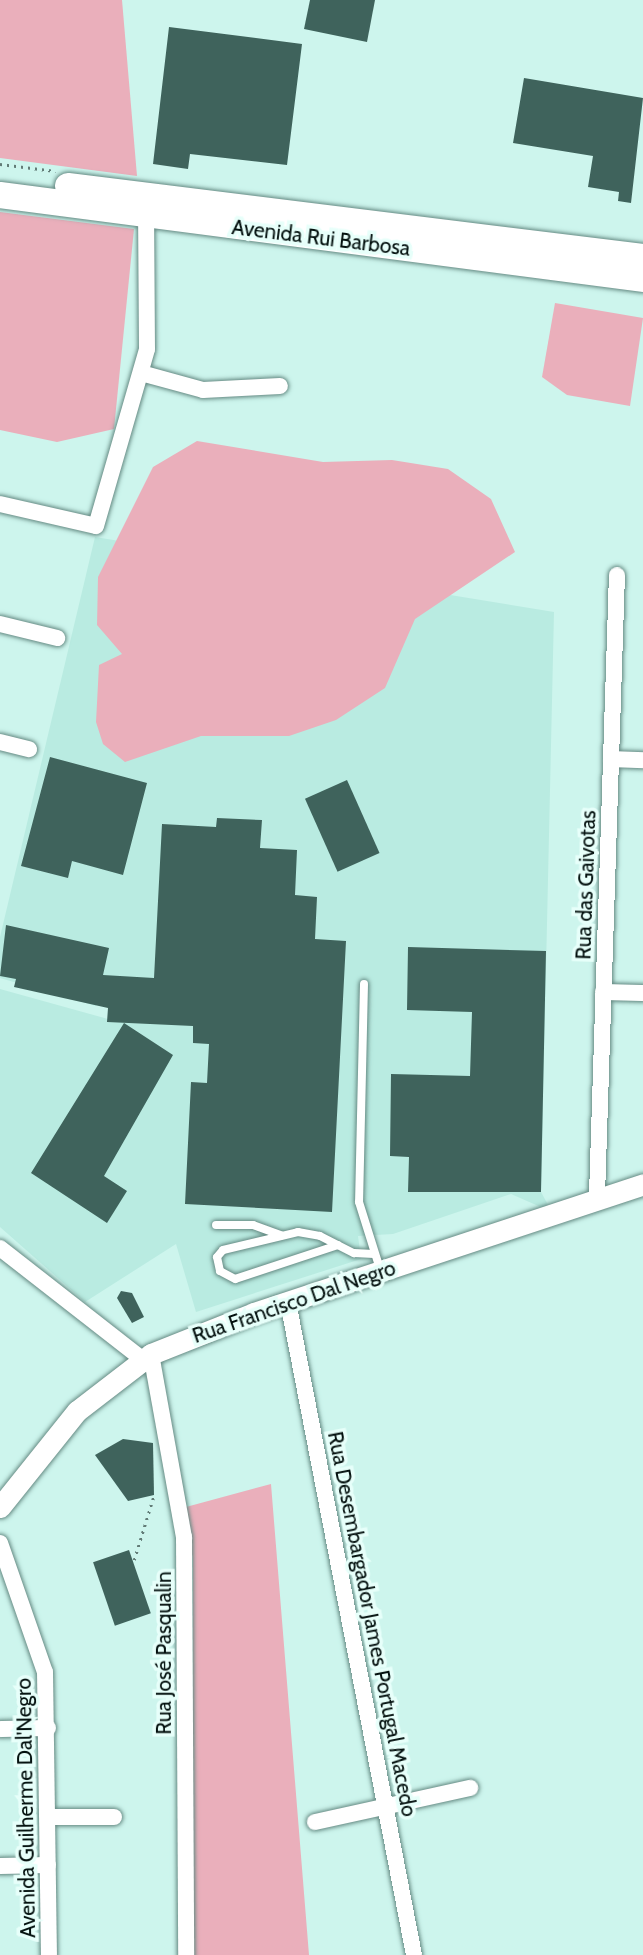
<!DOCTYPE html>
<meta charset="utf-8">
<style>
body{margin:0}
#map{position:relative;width:643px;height:1955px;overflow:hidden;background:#cdf5ed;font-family:Cabin,sans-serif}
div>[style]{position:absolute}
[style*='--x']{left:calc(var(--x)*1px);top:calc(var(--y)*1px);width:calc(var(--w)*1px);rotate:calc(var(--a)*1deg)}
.built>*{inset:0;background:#b9ebe1}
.green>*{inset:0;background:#eaafbb}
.building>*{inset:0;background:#3f635c;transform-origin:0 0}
.path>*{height:2.5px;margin-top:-1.25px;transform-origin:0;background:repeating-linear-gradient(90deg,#627c77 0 2px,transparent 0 7px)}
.roads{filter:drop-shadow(0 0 2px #658a83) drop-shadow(0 0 2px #658a83)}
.service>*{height:8px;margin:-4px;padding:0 4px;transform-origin:4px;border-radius:4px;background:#fff}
.minor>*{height:16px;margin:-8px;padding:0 8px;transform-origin:8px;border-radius:8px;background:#fff}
.tertiary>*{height:21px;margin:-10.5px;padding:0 10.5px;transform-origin:10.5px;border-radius:10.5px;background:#fff}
.primary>*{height:26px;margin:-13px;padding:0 13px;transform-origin:13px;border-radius:13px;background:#fff}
span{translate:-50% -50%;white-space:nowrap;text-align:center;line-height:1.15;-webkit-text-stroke:7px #e7fffa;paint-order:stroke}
.street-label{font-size:21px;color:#03100e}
</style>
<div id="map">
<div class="built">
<i style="clip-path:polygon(95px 537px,554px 612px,541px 1192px,552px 1212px,511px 1194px,393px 1234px,358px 1236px,361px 1259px,196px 1312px,176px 1244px,85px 1302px,0 1227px,0 989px,108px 1019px,108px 978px,96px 1006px,0 978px,0 937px)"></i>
</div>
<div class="green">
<i style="clip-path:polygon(0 0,122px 0,137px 176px,0 158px)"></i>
<i style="clip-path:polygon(0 212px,134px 229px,114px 429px,57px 442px,0 430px)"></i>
<i style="clip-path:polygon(555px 303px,643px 318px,630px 406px,567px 395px,542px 377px)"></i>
<i style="clip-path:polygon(197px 441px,323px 462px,392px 460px,448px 469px,491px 499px,515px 552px,415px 619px,385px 688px,336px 720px,289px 736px,201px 736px,125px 762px,103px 744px,96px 722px,99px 665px,122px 654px,97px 625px,98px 577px,153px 467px)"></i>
<i style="clip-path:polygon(271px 1484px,309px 1955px,193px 1955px,193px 1561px,186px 1507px)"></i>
</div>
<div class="building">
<i style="clip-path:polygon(310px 0,375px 0,367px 42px,304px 29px)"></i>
<i style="clip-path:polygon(169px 27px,302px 44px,287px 165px,190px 154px,188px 169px,153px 164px)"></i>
<i style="clip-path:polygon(524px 78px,643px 98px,631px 203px,618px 201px,619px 192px,588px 187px,593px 156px,513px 143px)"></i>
<i style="clip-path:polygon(50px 757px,147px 783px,123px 875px,72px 861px,68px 878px,21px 866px)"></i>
<i style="left:347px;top:780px;width:80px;height:46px;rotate:66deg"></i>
<i style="clip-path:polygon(217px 818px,262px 820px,260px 848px,297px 850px,295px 895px,317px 897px,315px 939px,346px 941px,332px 1212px,185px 1204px,191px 1082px,207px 1083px,209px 1044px,193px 1043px,193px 1026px,107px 1022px,108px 1008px,14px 987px,16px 979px,0 976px,6px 925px,109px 948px,103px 975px,154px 978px,162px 824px,216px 827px)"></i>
<i style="clip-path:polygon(408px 947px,546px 951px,541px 1192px,408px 1192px,409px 1157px,390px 1156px,391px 1074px,470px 1076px,472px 1012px,407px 1010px)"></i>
<i style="clip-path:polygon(124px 1023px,173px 1055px,104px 1176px,127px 1191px,107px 1223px,31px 1173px)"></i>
<i style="clip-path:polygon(121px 1291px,132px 1293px,144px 1317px,132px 1323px,117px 1298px)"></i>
<i style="clip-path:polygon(123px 1439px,153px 1443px,154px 1495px,128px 1501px,95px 1455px)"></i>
<i style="left:129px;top:1550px;width:67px;height:38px;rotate:71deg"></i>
</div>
<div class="path">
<i style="--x:0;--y:164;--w:56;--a:7.1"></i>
<i style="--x:134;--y:1560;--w:68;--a:-72.9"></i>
</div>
<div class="roads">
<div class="service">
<i style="--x:364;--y:984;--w:218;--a:91.3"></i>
<i style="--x:359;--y:1202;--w:70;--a:72.6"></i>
<i style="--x:216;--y:1225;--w:37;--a:0"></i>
<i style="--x:253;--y:1225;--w:30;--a:20"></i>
<i style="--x:338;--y:1245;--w:108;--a:161.7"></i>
<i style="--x:235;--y:1279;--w:17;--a:-152"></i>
<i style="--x:220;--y:1271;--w:14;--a:-102"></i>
<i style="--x:217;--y:1257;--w:9;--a:-49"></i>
<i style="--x:223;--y:1250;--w:77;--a:-13.5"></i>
<i style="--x:298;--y:1232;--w:22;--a:10"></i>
<i style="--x:320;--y:1236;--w:38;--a:27"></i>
<i style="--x:354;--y:1253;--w:20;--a:3"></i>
</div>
<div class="minor">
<i style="--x:141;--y:373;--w:64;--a:15.3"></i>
<i style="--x:203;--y:390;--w:77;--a:-3"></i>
<i style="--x:0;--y:504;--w:98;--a:12.9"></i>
<i style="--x:96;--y:526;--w:184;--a:-73.9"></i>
<i style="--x:147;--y:349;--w:134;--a:-90.4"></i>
<i style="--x:0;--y:624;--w:59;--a:13.8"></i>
<i style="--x:0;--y:742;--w:30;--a:14"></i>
<i style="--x:611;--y:759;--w:32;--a:2"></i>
<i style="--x:603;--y:992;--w:40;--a:1.4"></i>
<i style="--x:597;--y:1196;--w:621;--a:-88.16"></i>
<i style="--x:0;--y:1248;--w:180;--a:38"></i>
<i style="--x:288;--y:1302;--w:665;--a:79.08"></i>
<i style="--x:151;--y:1354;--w:186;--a:79.8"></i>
<i style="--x:184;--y:1537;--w:418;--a:89.7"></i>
<i style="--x:0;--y:1543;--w:137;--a:70.8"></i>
<i style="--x:45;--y:1672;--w:283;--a:89.2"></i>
<i style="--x:0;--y:1729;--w:48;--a:-1.2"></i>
<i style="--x:48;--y:1817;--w:66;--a:0"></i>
<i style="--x:315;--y:1822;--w:159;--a:-12.4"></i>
<i style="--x:0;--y:1866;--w:48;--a:-1.2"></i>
</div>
<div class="tertiary">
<i style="--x:0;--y:1507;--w:123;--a:-51.3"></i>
<i style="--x:77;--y:1411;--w:93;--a:-37.6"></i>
<i style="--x:151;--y:1354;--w:111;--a:-21.7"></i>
<i style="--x:254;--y:1313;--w:410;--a:-18.3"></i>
</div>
<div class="primary">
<i style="--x:68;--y:186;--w:579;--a:7.04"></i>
<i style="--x:0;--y:195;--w:648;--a:7.44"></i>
</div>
</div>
<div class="street-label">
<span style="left:321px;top:238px;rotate:7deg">Avenida Rui Barbosa</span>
<span style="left:586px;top:885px;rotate:-88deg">Rua das Gaivotas</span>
<span style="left:294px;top:1302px;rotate:-19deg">Rua Francisco Dal Negro</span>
<span style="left:372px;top:1624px;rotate:79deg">Rua Desembargador James Portugal Macedo</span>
<span style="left:164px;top:1653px;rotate:-90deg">Rua José Pasqualin</span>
<span style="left:26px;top:1808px;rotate:-91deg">Avenida Guilherme Dal'Negro</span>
</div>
</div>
